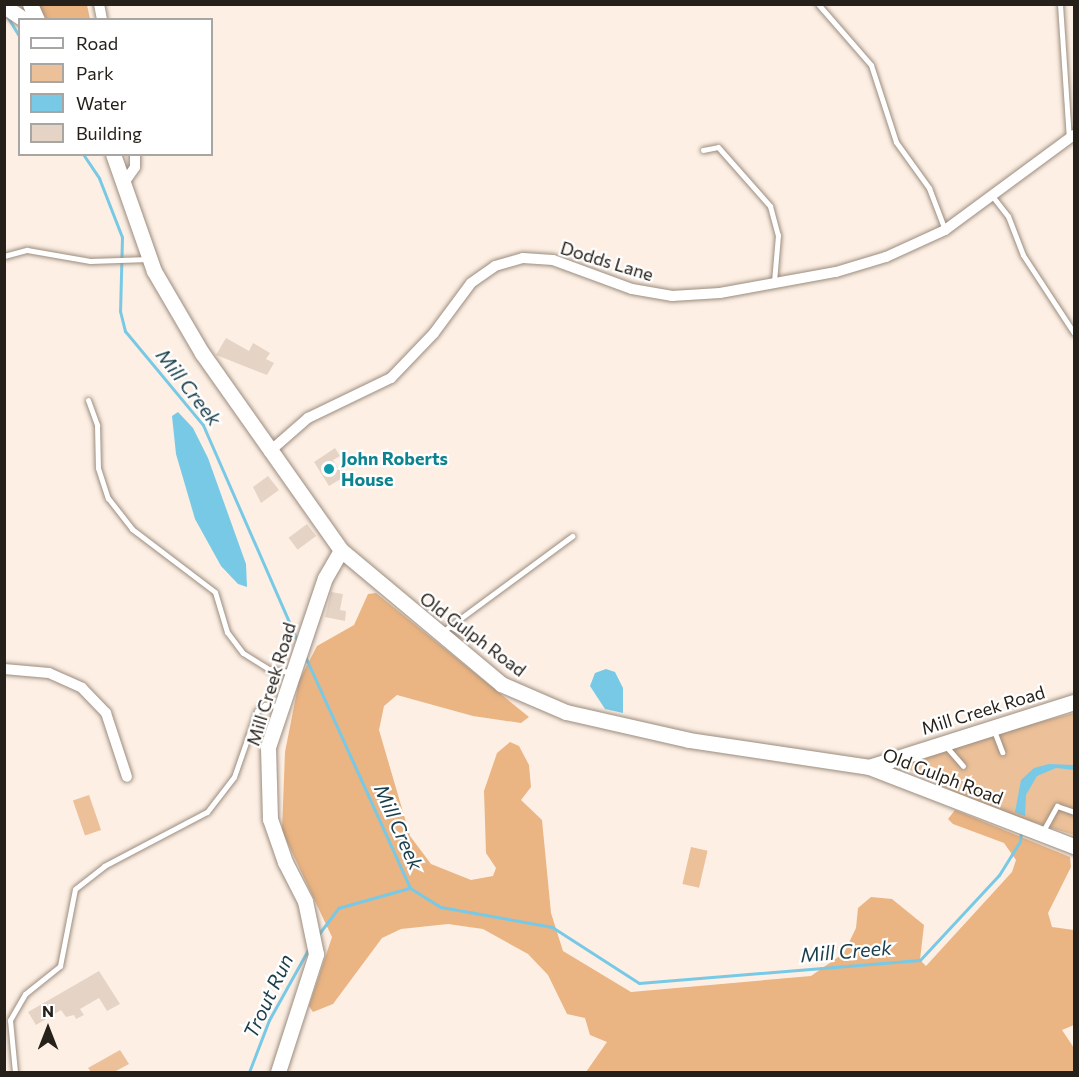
<!DOCTYPE html>
<style>
body{margin:0}
#map{position:relative;width:1079px;height:1077px;overflow:hidden;background:#fdefe4;font-family:Commissioner,sans-serif}
div>[style]{position:absolute}
[style*='--x']{left:calc(var(--x)*1px);top:calc(var(--y)*1px);width:calc(var(--w)*1px);rotate:calc(var(--a)*1deg)}
.green>*{inset:0;background:#ecc098;transform-origin:0 0}
.forest>*{inset:0;background:#eab483}
.water>*{inset:0;background:#78c9e6}
.stream>*{height:3px;margin:-1.5px;padding:0 1.5px;transform-origin:1.5px;border-radius:1.5px;background:#78c9e6}
.building>*{inset:0;background:#e5d4c6;transform-origin:0 0}
.roads{filter:drop-shadow(0 0 2px #9b8c7e) drop-shadow(0 0 2px #9b8c7e)}
.lane>*{height:5px;margin:-2.5px;padding:0 2.5px;transform-origin:2.5px;border-radius:2.5px;background:#fff}
.street>*{height:10px;margin:-5px;padding:0 5px;transform-origin:5px;border-radius:5px;background:#fff}
.secondary>*{height:15px;margin:-7.5px;padding:0 7.5px;transform-origin:7.5px;border-radius:7.5px;background:#fff}
.dots>*{width:16px;height:16px;translate:-50% -50%;box-sizing:border-box;border:3px solid #fff;border-radius:50%}
span{translate:-50% -50%;white-space:nowrap;text-align:center;line-height:1.15;-webkit-text-stroke:4.5px #fff;paint-order:stroke}
.street-label{font-size:18px;color:#26201a}
.culture-label{font-size:18px;color:#0d838f;font-weight:700}
.left{translate:0 -50%;text-align:left}
.water-label{font-size:20px;color:#193e4b;font-style:italic}
.frame{position:absolute;inset:0;border:6px solid #26201a;pointer-events:none}
.legend{position:absolute;left:18px;top:18px;width:195px;height:138px;box-sizing:border-box;background:#fff;border:2px solid #a8a6a3;margin:0;padding:8px 10px;list-style:none;font-size:18px;color:#26201a}
.legend li{display:flex;align-items:center;gap:12px;height:30px}
.legend b{width:30px;border:2px solid #a8a6a3}
.north{position:absolute;left:18px;top:999px;width:60px;height:60px;-webkit-text-stroke:4px #fff;paint-order:stroke;rotate:0deg;font-size:16px;font-weight:700;line-height:24px;text-align:center;color:#26201a}
.north::after{content:'';display:block;margin:auto;width:21px;height:27px;background:#26201a;clip-path:polygon(50% 0,100% 100%,50% 72%,0 100%)}
</style>
<div id="map">
<div class="green">
<i style="clip-path:polygon(1074px 713px,1074px 835px,983px 806px,898px 764px,903px 757px)"></i>
<i style="left:89px;top:795px;width:37px;height:17px;rotate:71deg"></i>
<i style="left:691px;top:847px;width:17px;height:38px;rotate:13deg"></i>
<i style="clip-path:polygon(120px 1050px,129px 1064px,114px 1072px,91px 1072px,88px 1068px)"></i>
</div>
<div class="forest">
<i style="clip-path:polygon(38px 5px,87px 5px,90px 19px,46px 19px)"></i>
<i style="clip-path:polygon(376px 593px,529px 717px,521px 723px,473px 716px,397px 695px,384px 706px,379px 730px,410px 836px,431px 864px,471px 880px,493px 876px,496px 868px,486px 853px,484px 791px,497px 753px,510px 742px,519px 746px,529px 765px,531px 787px,521px 800px,542px 820px,551px 913px,563px 951px,631px 992px,811px 976px,844px 953px,856px 928px,858px 908px,871px 897px,892px 899px,924px 925px,920px 960px,926px 966px,1012px 872px,1016px 860px,1004px 843px,953px 824px,948px 819px,955px 810px,1070px 857px,1071px 867px,1048px 913px,1052px 927px,1074px 930px,1074px 1025px,1062px 1030px,1074px 1048px,1074px 1072px,586px 1072px,607px 1042px,590px 1035px,585px 1018px,567px 1014px,548px 975px,528px 954px,483px 929px,448px 924px,401px 929px,382px 938px,333px 1004px,313px 1012px,309px 1006px,332px 937px,282px 831px,285px 752px,299px 681px,317px 646px,354px 625px,368px 594px)"></i>
</div>
<div class="water">
<i style="clip-path:polygon(178px 412px,193px 428px,208px 458px,246px 564px,247px 587px,238px 584px,221px 566px,195px 519px,176px 454px,172px 416px)"></i>
<i style="clip-path:polygon(606px 669px,615px 672px,623px 688px,623px 713px,605px 709px,590px 686px,595px 673px)"></i>
<i style="clip-path:polygon(1049px 764px,1074px 765px,1074px 770px,1056px 768px,1037px 776px,1026px 795px,1025px 816px,1015px 812px,1021px 780px,1034px 768px)"></i>
</div>
<div class="stream">
<i style="--x:7;--y:16;--w:26;--a:59"></i>
<i style="--x:83;--y:154;--w:29;--a:56"></i>
<i style="--x:99;--y:178;--w:63;--a:68.7"></i>
<i style="--x:122;--y:237;--w:74;--a:91.5"></i>
<i style="--x:120;--y:311;--w:21;--a:76"></i>
<i style="--x:125;--y:331;--w:122;--a:50.3"></i>
<i style="--x:203;--y:425;--w:235;--a:66.4"></i>
<i style="--x:304;--y:654;--w:257;--a:65.6"></i>
<i style="--x:410;--y:888;--w:36;--a:32"></i>
<i style="--x:441;--y:907;--w:113;--a:10.2"></i>
<i style="--x:552;--y:927;--w:103;--a:32.8"></i>
<i style="--x:639;--y:983;--w:282;--a:-4.7"></i>
<i style="--x:920;--y:960;--w:116;--a:-47.1"></i>
<i style="--x:999;--y:875;--w:39;--a:-58"></i>
<i style="--x:1020;--y:842;--w:12;--a:-85"></i>
<i style="--x:318;--y:935;--w:34;--a:-53"></i>
<i style="--x:338;--y:908;--w:74;--a:-15.7"></i>
<i style="--x:249;--y:1072;--w:56;--a:-69"></i>
<i style="--x:269;--y:1020;--w:82;--a:-60.9"></i>
</div>
<div class="building">
<i style="clip-path:polygon(226px 338px,249px 351px,253px 343px,270px 353px,266px 359px,274px 363px,267px 375px,216px 355px)"></i>
<i style="clip-path:polygon(335px 448px,340px 456px,333px 460px,344px 477px,329px 486px,314px 462px)"></i>
<i style="clip-path:polygon(268px 476px,279px 490px,261px 503px,253px 487px)"></i>
<i style="left:307px;top:524px;width:15px;height:23px;rotate:53deg"></i>
<i style="clip-path:polygon(331px 592px,343px 594px,340px 610px,346px 611px,345px 621px,325px 617px)"></i>
<i style="clip-path:polygon(99px 971px,120px 1004px,107px 1011px,99px 998px,80px 1009px,84px 1015px,76px 1019px,74px 1015px,66px 1017px,61px 1010px,36px 1025px,28px 1012px)"></i>
</div>
<div class="roads">
<div class="lane">
<i style="--x:818;--y:4;--w:81;--a:49"></i>
<i style="--x:871;--y:65;--w:81;--a:72"></i>
<i style="--x:896;--y:142;--w:57;--a:54.3"></i>
<i style="--x:929;--y:188;--w:45;--a:69.1"></i>
<i style="--x:1060;--y:4;--w:134;--a:86.2"></i>
<i style="--x:703;--y:150;--w:15;--a:-11"></i>
<i style="--x:718;--y:147;--w:79;--a:48.6"></i>
<i style="--x:770;--y:206;--w:30;--a:75"></i>
<i style="--x:778;--y:235;--w:47;--a:94.9"></i>
<i style="--x:993;--y:197;--w:24;--a:52"></i>
<i style="--x:1008;--y:216;--w:42;--a:69"></i>
<i style="--x:1023;--y:255;--w:93;--a:56.8"></i>
<i style="--x:4;--y:256;--w:24;--a:-15"></i>
<i style="--x:27;--y:250;--w:64;--a:9.9"></i>
<i style="--x:90;--y:261;--w:59;--a:-1.9"></i>
<i style="--x:88;--y:400;--w:27;--a:70"></i>
<i style="--x:97;--y:425;--w:43;--a:88.7"></i>
<i style="--x:98;--y:468;--w:32;--a:72"></i>
<i style="--x:108;--y:498;--w:39;--a:52"></i>
<i style="--x:132;--y:529;--w:104;--a:37.2"></i>
<i style="--x:215;--y:592;--w:42;--a:73.3"></i>
<i style="--x:227;--y:632;--w:26;--a:53"></i>
<i style="--x:243;--y:653;--w:31;--a:32"></i>
<i style="--x:269;--y:669;--w:21;--a:8"></i>
<i style="--x:450;--y:626;--w:16;--a:30"></i>
<i style="--x:442;--y:632;--w:162;--a:-36.4"></i>
<i style="--x:993;--y:728;--w:26;--a:69"></i>
<i style="--x:944;--y:744;--w:29;--a:49"></i>
<i style="--x:1043;--y:831;--w:29;--a:-61"></i>
<i style="--x:1057;--y:806;--w:18;--a:19"></i>
<i style="--x:15;--y:1072;--w:52;--a:-95.5"></i>
<i style="--x:10;--y:1020;--w:30;--a:-60"></i>
<i style="--x:25;--y:994;--w:45;--a:-38.7"></i>
<i style="--x:60;--y:966;--w:78;--a:-79"></i>
<i style="--x:75;--y:889;--w:37;--a:-38"></i>
<i style="--x:104;--y:866;--w:116;--a:-27.7"></i>
<i style="--x:207;--y:812;--w:44;--a:-52.4"></i>
<i style="--x:234;--y:777;--w:70;--a:-70.8"></i>
<i style="--x:257;--y:711;--w:10;--a:-37"></i>
<i style="--x:265;--y:705;--w:15;--a:4"></i>
</div>
<div class="street">
<i style="--x:99;--y:4;--w:16;--a:79"></i>
<i style="--x:124;--y:183;--w:19;--a:-55"></i>
<i style="--x:135;--y:167;--w:13;--a:-90"></i>
<i style="--x:269;--y:452;--w:52;--a:-41.1"></i>
<i style="--x:308;--y:418;--w:92;--a:-25.7"></i>
<i style="--x:391;--y:378;--w:62;--a:-46.3"></i>
<i style="--x:434;--y:333;--w:62;--a:-53.5"></i>
<i style="--x:471;--y:283;--w:29;--a:-35"></i>
<i style="--x:495;--y:266;--w:29;--a:-16"></i>
<i style="--x:523;--y:258;--w:30;--a:4"></i>
<i style="--x:553;--y:260;--w:84;--a:20.2"></i>
<i style="--x:632;--y:289;--w:41;--a:9.9"></i>
<i style="--x:672;--y:296;--w:48;--a:-3.6"></i>
<i style="--x:720;--y:293;--w:118;--a:-10.3"></i>
<i style="--x:836;--y:272;--w:52;--a:-16.7"></i>
<i style="--x:886;--y:257;--w:65;--a:-24.6"></i>
<i style="--x:945;--y:230;--w:160;--a:-36.4"></i>
<i style="--x:4;--y:669;--w:45;--a:5.1"></i>
<i style="--x:49;--y:673;--w:36;--a:24"></i>
<i style="--x:82;--y:688;--w:35;--a:46"></i>
<i style="--x:106;--y:713;--w:67;--a:71.8"></i>
</div>
<div class="secondary">
<i style="--x:30;--y:4;--w:17;--a:66"></i>
<i style="--x:4;--y:6;--w:25;--a:34"></i>
<i style="--x:113;--y:154;--w:124;--a:70.7"></i>
<i style="--x:154;--y:271;--w:95;--a:59.7"></i>
<i style="--x:202;--y:353;--w:241;--a:54.8"></i>
<i style="--x:341;--y:550;--w:209;--a:39.9"></i>
<i style="--x:501;--y:684;--w:71;--a:23.3"></i>
<i style="--x:566;--y:712;--w:126;--a:12.8"></i>
<i style="--x:689;--y:740;--w:182;--a:8.5"></i>
<i style="--x:869;--y:767;--w:220;--a:21.1"></i>
<i style="--x:869;--y:767;--w:215;--a:-17.6"></i>
<i style="--x:278;--y:1072;--w:124;--a:-72.1"></i>
<i style="--x:316;--y:954;--w:54;--a:-101.7"></i>
<i style="--x:305;--y:901;--w:44;--a:-117.1"></i>
<i style="--x:285;--y:862;--w:46;--a:-109.2"></i>
<i style="--x:270;--y:819;--w:72;--a:-91.6"></i>
<i style="--x:268;--y:747;--w:178;--a:-71.4"></i>
<i style="--x:325;--y:578;--w:32;--a:-60"></i>
</div>
</div>
<div class="dots">
<i style="left:329px;top:469px;background:#0f9aa8"></i>
</div>
<div class="street-label">
<span style="left:607px;top:261px;rotate:17deg">Dodds Lane</span>
<span style="left:473px;top:634px;rotate:37deg">Old Gulph Road</span>
<span style="left:271px;top:684px;rotate:-73deg">Mill Creek Road</span>
<span style="left:983px;top:710px;rotate:-17deg">Mill Creek Road</span>
<span style="left:943px;top:776px;rotate:21deg">Old Gulph Road</span>
</div>
<div class="culture-label">
<span class="left" style="left:341px;top:469px">John Roberts<br>House</span>
</div>
<div class="water-label">
<span style="left:189px;top:387px;rotate:52deg">Mill Creek</span>
<span style="left:399px;top:827px;rotate:66deg">Mill Creek</span>
<span style="left:846px;top:951px;rotate:-5deg">Mill Creek</span>
<span style="left:268px;top:996px;rotate:-65deg">Trout Run</span>
</div>
<div class="frame"></div>
<ul class="legend">
<li><b style="height:8px;background:#fff"></b>Road</li>
<li><b style="height:16px;background:#ecc098"></b>Park</li>
<li><b style="height:16px;background:#78c9e6"></b>Water</li>
<li><b style="height:16px;background:#e5d4c6"></b>Building</li>
</ul>
<div class="north">N</div>
</div>
